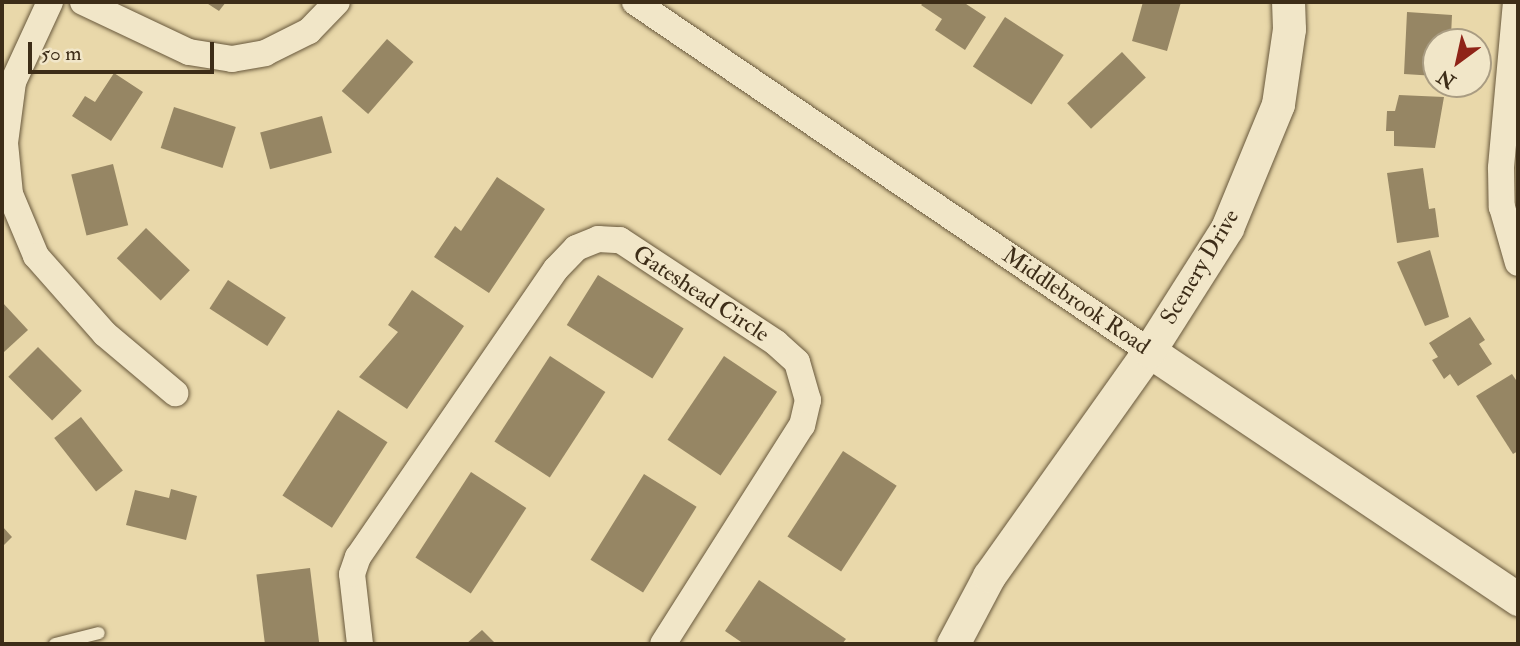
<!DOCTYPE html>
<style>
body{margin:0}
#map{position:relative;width:1520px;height:646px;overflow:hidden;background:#e9d8aa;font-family:"IM FELL Double Pica",serif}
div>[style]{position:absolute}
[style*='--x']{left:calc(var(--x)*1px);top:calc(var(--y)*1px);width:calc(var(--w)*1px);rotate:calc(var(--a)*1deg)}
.building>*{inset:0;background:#968664;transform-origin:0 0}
.roads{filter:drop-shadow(0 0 2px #68583c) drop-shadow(0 0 2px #68583c)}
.service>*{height:12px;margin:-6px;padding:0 6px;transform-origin:6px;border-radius:6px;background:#f1e6c8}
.minor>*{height:26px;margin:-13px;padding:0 13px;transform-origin:13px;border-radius:13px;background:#f1e6c8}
.tertiary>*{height:33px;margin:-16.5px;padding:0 16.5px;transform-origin:16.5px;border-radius:16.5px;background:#f1e6c8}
span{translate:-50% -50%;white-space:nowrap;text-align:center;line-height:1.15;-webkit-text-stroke:5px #f1e6c8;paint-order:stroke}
.street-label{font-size:23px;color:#3d2d18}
.frame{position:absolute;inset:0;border:4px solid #3d2d18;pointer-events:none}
.north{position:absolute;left:1422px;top:28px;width:70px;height:70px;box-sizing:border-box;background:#f1e6c8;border:2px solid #a99c82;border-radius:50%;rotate:213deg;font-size:19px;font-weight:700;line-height:28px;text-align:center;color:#3d2d18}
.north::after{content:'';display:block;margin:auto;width:24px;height:32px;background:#8f2418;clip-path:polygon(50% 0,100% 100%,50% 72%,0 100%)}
.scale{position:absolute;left:28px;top:42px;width:186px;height:32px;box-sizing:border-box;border:4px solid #3d2d18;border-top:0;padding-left:9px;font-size:21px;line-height:24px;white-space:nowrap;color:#3d2d18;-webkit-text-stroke:5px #f1e6c8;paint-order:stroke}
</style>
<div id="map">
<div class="building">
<i style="clip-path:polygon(205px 2px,226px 2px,219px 11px)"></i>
<i style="clip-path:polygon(924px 2px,963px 2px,986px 17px,965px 50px,935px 30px,942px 19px,921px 5px)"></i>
<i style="clip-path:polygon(1143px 2px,1181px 2px,1167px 51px,1132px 41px)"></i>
<i style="clip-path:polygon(1407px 12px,1452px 15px,1451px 36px,1447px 36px,1447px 42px,1436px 42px,1436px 76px,1404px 74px)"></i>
<i style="left:1005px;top:17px;width:70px;height:59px;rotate:33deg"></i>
<i style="left:387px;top:39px;width:35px;height:69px;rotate:41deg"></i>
<i style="left:1122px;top:52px;width:35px;height:75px;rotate:47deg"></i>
<i style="clip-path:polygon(114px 73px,143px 92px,111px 141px,72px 116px,85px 96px,95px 102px)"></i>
<i style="clip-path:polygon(1399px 95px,1444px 97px,1435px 148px,1394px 146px,1394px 131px,1386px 131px,1387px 111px,1395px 111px)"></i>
<i style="left:174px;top:107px;width:65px;height:43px;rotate:18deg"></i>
<i style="left:322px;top:116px;width:38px;height:64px;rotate:75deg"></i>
<i style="left:113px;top:164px;width:63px;height:43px;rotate:76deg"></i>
<i style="clip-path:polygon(1423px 168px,1429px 209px,1435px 208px,1439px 237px,1397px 243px,1387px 173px)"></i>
<i style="clip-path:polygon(497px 177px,545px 209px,489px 293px,434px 257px,455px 226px,461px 231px)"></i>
<i style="left:146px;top:228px;width:61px;height:42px;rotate:44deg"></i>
<i style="clip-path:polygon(1430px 250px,1449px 317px,1425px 326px,1397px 262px)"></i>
<i style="left:598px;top:275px;width:101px;height:59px;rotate:32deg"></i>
<i style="left:228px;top:280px;width:69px;height:34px;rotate:33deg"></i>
<i style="clip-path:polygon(412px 290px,464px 326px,407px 409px,359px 377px,398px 332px,388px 325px)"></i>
<i style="clip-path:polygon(2px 302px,28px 330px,4px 352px,2px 350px)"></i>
<i style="clip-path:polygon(1470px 317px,1485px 340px,1479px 344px,1492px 364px,1458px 386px,1450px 374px,1444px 379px,1432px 360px,1438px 357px,1429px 343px)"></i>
<i style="left:38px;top:347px;width:62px;height:42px;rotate:45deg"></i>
<i style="left:550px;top:356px;width:66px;height:102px;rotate:33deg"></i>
<i style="left:724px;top:356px;width:64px;height:101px;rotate:34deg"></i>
<i style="clip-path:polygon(1512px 374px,1518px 383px,1518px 451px,1513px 454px,1476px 396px)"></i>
<i style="left:338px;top:410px;width:59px;height:102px;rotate:33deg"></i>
<i style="left:81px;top:417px;width:68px;height:34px;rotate:52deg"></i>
<i style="left:843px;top:451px;width:64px;height:102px;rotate:33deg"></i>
<i style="left:471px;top:472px;width:66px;height:102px;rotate:33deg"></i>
<i style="left:644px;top:474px;width:62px;height:101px;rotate:32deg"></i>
<i style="clip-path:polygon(171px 489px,197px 496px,186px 540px,126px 525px,135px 490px,169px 498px)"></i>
<i style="clip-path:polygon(2px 526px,12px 537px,2px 547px)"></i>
<i style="left:310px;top:568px;width:77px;height:54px;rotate:83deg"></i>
<i style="clip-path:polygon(759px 580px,846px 639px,842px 644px,744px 644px,725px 631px)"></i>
<i style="clip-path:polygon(482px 630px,496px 644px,466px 644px)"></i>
</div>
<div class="roads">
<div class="service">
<i style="--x:55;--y:644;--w:45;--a:-14"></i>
</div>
<div class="minor">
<i style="--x:50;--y:2;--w:88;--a:114.8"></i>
<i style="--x:13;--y:82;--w:62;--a:97.5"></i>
<i style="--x:5;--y:143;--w:51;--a:84.4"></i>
<i style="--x:10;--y:194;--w:67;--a:67.2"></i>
<i style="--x:36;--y:256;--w:104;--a:48.5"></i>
<i style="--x:105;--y:334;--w:92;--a:40.1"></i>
<i style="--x:83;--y:2;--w:117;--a:25.3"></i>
<i style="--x:189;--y:52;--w:44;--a:9.2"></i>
<i style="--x:232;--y:59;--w:34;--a:-10"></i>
<i style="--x:265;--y:53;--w:49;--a:-26.6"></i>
<i style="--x:309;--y:31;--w:40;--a:-46"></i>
<i style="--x:635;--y:2;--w:621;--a:34.18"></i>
<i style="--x:1516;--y:2;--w:167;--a:95.2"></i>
<i style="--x:1501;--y:168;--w:39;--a:89"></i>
<i style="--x:1502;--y:207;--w:58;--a:74.1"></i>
<i style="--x:360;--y:644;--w:70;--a:-96.5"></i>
<i style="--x:352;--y:574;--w:18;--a:-71"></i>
<i style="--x:358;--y:557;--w:349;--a:-55.5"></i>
<i style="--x:556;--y:269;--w:29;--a:-46"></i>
<i style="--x:576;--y:248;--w:24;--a:-22"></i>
<i style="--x:598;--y:239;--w:22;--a:3"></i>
<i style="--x:620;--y:240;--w:187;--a:33.4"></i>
<i style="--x:776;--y:343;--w:28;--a:42"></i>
<i style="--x:797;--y:362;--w:40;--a:74"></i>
<i style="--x:808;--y:400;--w:26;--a:103"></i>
<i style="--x:802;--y:425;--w:259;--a:122.4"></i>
</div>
<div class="tertiary">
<i style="--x:1149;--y:351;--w:445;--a:33.9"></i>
<i style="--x:953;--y:644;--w:77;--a:-62.1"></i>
<i style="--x:989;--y:576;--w:276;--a:-54.6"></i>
<i style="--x:1149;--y:351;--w:146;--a:-57.6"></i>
<i style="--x:1227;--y:228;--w:134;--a:-67.6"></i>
<i style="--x:1278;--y:104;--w:76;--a:-81.7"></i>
<i style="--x:1289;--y:29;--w:27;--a:-92"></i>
</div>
</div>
<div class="street-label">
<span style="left:1200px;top:267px;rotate:-59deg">Scenery Drive</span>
<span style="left:701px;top:294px;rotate:33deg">Gateshead Circle</span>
<span style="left:1076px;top:301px;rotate:34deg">Middlebrook Road</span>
</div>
<div class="frame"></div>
<div class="north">N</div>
<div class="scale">50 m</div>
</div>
